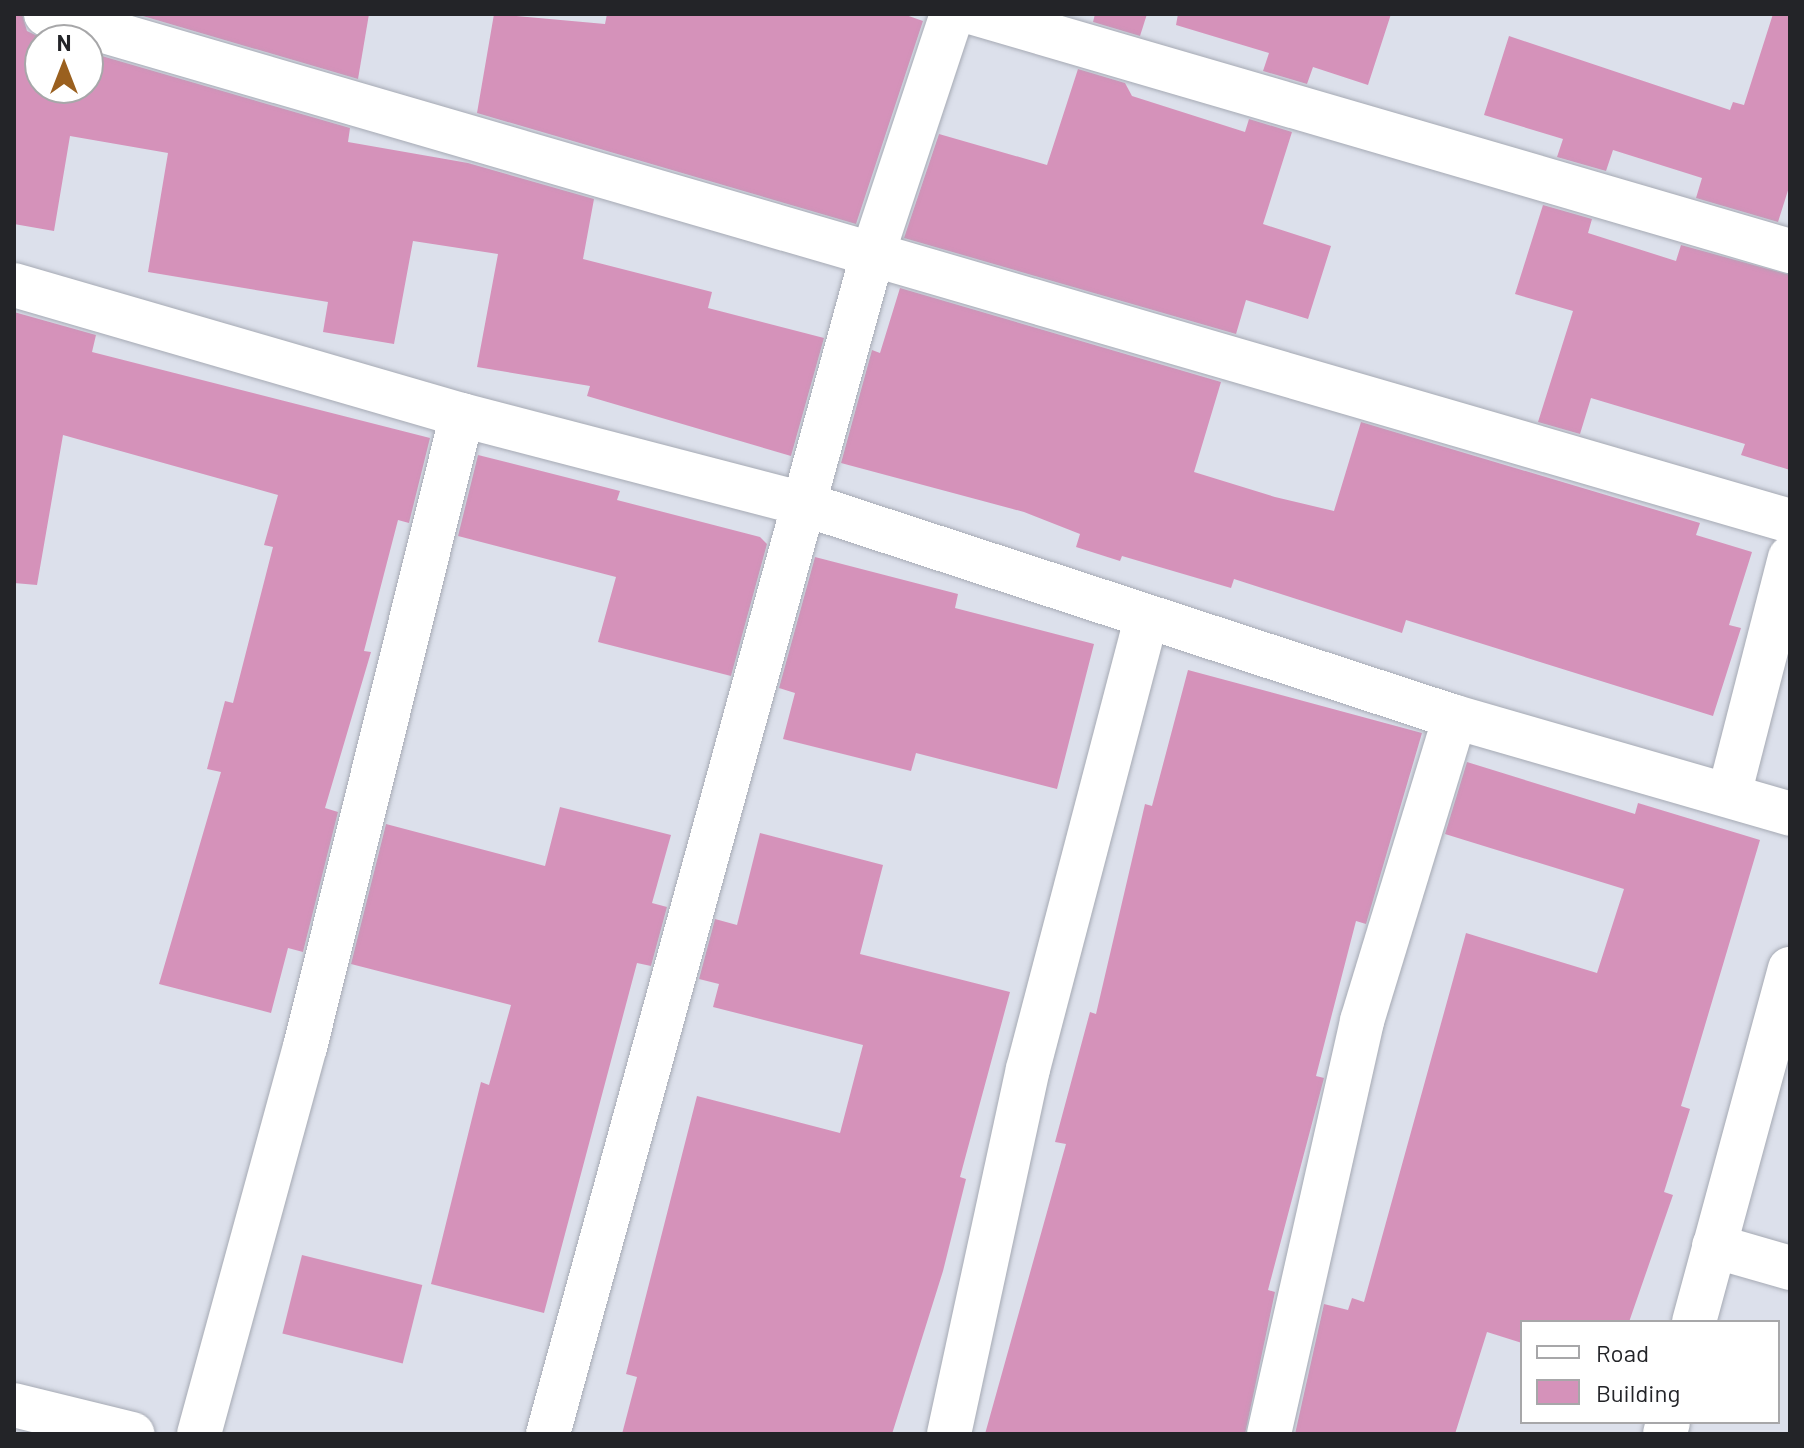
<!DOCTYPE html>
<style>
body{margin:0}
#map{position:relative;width:1804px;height:1448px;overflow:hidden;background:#dce0eb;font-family:Barlow,sans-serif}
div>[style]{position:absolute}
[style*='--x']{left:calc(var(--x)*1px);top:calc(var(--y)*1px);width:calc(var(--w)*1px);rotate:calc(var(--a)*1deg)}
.building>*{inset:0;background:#d592ba;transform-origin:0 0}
.roads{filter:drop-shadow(0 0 2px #a6aab4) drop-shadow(0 0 2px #a6aab4)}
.minor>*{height:44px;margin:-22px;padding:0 22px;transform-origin:22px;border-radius:22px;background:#fff}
.tertiary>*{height:44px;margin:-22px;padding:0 22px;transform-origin:22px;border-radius:22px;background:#fff}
span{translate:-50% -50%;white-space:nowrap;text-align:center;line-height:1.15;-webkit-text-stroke:6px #fff;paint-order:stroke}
.frame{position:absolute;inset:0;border:16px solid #232428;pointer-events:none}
.legend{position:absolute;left:1520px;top:1320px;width:260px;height:104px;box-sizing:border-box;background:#fff;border:2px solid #a7a7a9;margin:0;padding:10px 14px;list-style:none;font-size:24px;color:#232428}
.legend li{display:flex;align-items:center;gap:16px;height:40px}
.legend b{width:40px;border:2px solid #a7a7a9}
.north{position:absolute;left:24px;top:24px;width:80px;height:80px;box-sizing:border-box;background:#fff;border:2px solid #a7a7a9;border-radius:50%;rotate:0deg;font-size:22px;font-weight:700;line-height:32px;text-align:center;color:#232428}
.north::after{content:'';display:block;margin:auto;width:28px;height:36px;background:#9a601f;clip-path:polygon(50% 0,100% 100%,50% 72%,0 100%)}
</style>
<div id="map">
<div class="building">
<i style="clip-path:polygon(14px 14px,22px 14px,27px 31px,46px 40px,40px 40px,40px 88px,88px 88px,88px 52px,350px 128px,348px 142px,468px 163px,594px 199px,583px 259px,712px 292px,708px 308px,824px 338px,791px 456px,587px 396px,590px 386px,477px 367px,498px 254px,413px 241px,394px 344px,323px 332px,328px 302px,148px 272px,168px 153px,70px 136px,54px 231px,14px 224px)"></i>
<i style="clip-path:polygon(136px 14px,369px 14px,358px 79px)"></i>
<i style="clip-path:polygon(494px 14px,605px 24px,607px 14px,903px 14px,923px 21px,856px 224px,477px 113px)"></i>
<i style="clip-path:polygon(1095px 14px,1147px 14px,1140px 36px,1093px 22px)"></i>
<i style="clip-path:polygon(1178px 14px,1391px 14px,1368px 85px,1313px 67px,1307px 84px,1263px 71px,1269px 53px,1176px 25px)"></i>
<i style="clip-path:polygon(1773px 14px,1790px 14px,1790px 184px,1778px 222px,1696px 198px,1702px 178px,1613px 150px,1606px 171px,1557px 157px,1563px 139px,1484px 115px,1509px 36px,1730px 110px,1733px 102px,1744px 105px)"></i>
<i style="clip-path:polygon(1078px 69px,1125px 83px,1132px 96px,1245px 132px,1249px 119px,1292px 132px,1263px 224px,1331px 246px,1308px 319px,1246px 300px,1236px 334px,904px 238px,939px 134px,1047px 165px)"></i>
<i style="clip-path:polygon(1543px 205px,1592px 219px,1588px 233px,1676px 261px,1681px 245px,1790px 275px,1790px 470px,1741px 455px,1745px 444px,1591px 398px,1580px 434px,1538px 422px,1573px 311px,1515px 294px)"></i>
<i style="clip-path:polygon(900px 288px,1221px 382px,1194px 472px,1275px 497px,1334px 511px,1361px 422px,1700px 523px,1696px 535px,1752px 552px,1729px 625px,1741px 628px,1713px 716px,1406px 620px,1402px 633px,1234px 579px,1231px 588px,1122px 556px,1120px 561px,1076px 547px,1080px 534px,1024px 512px,841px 463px,872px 350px,880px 353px)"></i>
<i style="clip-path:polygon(14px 312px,96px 335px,92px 352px,430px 438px,409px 523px,398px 520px,364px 651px,371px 652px,325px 808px,338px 812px,303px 952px,288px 948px,271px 1013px,159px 984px,221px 772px,207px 769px,225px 701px,233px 703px,273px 547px,264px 545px,278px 495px,63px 435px,37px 585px,14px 583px)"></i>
<i style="clip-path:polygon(478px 455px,620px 491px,617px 500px,760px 537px,767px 544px,731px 676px,598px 642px,616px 577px,458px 536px)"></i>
<i style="clip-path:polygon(815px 557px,958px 594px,955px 608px,1094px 644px,1057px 789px,916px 753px,911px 771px,783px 739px,795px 693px,779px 688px)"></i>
<i style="clip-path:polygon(1188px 670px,1422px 733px,1366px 924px,1356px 921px,1316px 1076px,1324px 1078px,1268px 1290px,1275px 1292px,1245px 1434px,985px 1434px,1066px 1144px,1055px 1142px,1090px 1012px,1096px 1014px,1145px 804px,1152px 806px)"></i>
<i style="clip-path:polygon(1467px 762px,1635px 814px,1638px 803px,1760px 840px,1681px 1106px,1690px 1109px,1664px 1192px,1673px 1195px,1629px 1322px,1522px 1322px,1522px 1343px,1487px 1332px,1455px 1434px,1295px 1434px,1324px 1304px,1348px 1310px,1352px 1298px,1364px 1302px,1466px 933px,1597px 973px,1624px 889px,1445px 834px)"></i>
<i style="clip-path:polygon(560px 807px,671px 835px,652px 903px,667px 907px,651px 966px,637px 963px,544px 1313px,431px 1284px,481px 1082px,489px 1085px,511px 1005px,351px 964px,386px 824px,545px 866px)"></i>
<i style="clip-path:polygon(760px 833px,883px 865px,860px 954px,1010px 992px,960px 1177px,966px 1179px,943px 1271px,892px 1434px,622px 1434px,637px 1377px,626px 1374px,697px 1096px,840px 1133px,863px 1045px,713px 1007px,719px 984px,699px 979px,715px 919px,737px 925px)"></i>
<i style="left:302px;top:1255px;width:124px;height:81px;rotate:14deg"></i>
</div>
<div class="roads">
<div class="minor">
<i style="--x:46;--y:14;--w:1816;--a:16.21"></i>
<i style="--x:977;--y:14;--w:847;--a:16.25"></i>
<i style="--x:1729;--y:795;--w:245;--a:-75.6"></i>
<i style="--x:1714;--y:1246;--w:79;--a:16.1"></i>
<i style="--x:1694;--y:1322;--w:366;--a:-74.8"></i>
<i style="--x:14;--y:1405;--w:122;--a:13.8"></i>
<i style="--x:199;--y:1434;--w:401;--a:-74.7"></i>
<i style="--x:305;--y:1047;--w:651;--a:-76.05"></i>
<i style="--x:548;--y:1434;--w:1222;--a:-74.62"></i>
<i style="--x:872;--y:256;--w:255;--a:-71.7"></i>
<i style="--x:949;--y:1434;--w:373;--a:-77.8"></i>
<i style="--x:1028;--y:1069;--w:466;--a:-75.3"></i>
<i style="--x:1269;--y:1434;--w:423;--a:-77.3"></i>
<i style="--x:1362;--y:1021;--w:318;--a:-73"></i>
<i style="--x:1665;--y:1434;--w:12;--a:-76"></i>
</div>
<div class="tertiary">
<i style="--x:14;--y:285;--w:466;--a:16.2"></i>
<i style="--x:462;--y:415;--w:353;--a:14.6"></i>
<i style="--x:804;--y:504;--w:685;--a:18.12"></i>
<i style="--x:1455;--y:717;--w:349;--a:16.1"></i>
</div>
</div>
<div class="frame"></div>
<ul class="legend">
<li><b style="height:10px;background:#fff"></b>Road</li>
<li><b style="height:22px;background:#d592ba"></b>Building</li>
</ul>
<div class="north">N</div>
</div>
